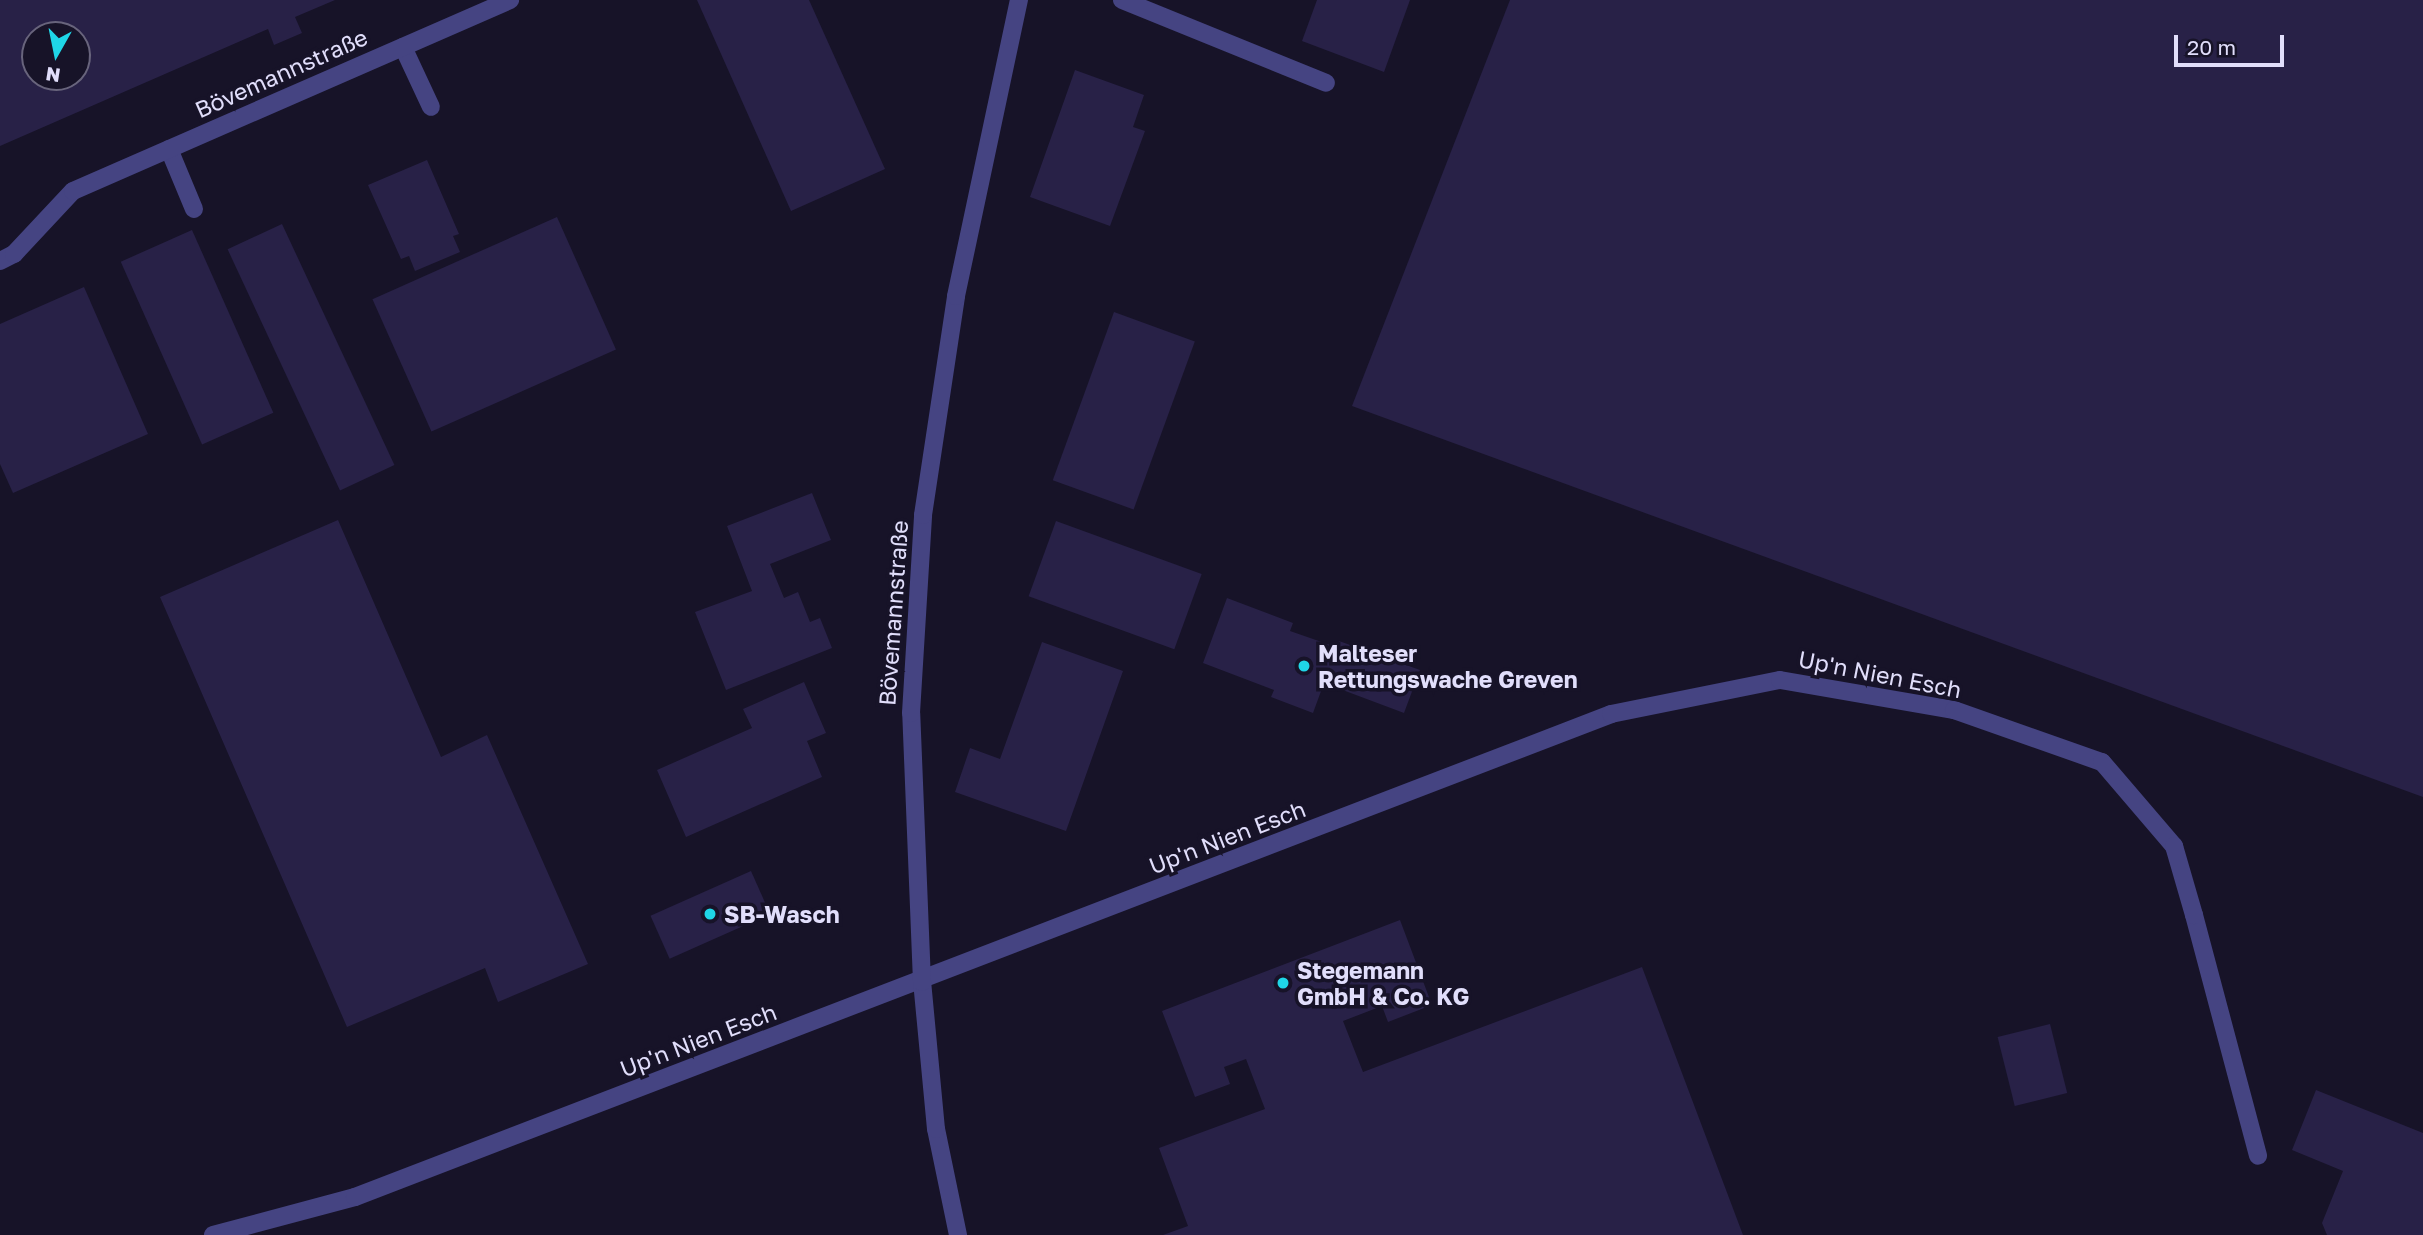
<!DOCTYPE html>
<meta charset="utf-8">
<style>
body{margin:0}
#map{position:relative;width:2423px;height:1235px;overflow:hidden;background:#171328;font-family:"Golos Text",sans-serif}
div>[style]{position:absolute}
[style*='--x']{left:calc(var(--x)*1px);top:calc(var(--y)*1px);width:calc(var(--w)*1px);rotate:calc(var(--a)*1deg)}
.building>*{inset:0;background:#282147;transform-origin:0 0}
.lane>*{height:18px;margin:-9px;padding:0 9px;transform-origin:9px;border-radius:9px;background:#454482}
.street>*{height:18px;margin:-9px;padding:0 9px;transform-origin:9px;border-radius:9px;background:#454482}
.dots>*{width:19px;height:19px;translate:-50% -50%;box-sizing:border-box;border:4px solid #171328;border-radius:50%}
span{translate:-50% -50%;white-space:nowrap;text-align:center;line-height:1.15;-webkit-text-stroke:7px #171328;paint-order:stroke}
.street-label{font-size:23px;color:#e1defb}
.poi-label{font-size:23px;color:#e1defb;font-weight:700}
.left{translate:0 -50%;text-align:left}
.north{position:absolute;left:21px;top:21px;width:70px;height:70px;box-sizing:border-box;background:#171328;border:2px solid #68647c;border-radius:50%;rotate:189deg;font-size:19px;font-weight:700;line-height:28px;text-align:center;color:#e1defb}
.north::after{content:'';display:block;margin:auto;width:24px;height:32px;background:#1fd6e7;clip-path:polygon(50% 0,100% 100%,50% 72%,0 100%)}
.scale{position:absolute;left:2174px;top:35px;width:110px;height:32px;box-sizing:border-box;border:4px solid #e1defb;border-top:0;padding-left:9px;font-size:21px;line-height:24px;white-space:nowrap;color:#e1defb;-webkit-text-stroke:5px #171328;paint-order:stroke}
</style>
<div id="map">
<div class="building">
<i style="clip-path:polygon(evenodd,0 0,335px 0,295px 17px,302px 33px,274px 45px,268px 29px,0 146px,0 0,35px 35px,77px 35px,77px 77px,35px 77px,35px 35px)"></i>
<i style="clip-path:polygon(697px 0,809px 0,885px 169px,791px 211px)"></i>
<i style="clip-path:polygon(1317px 0,1410px 0,1384px 72px,1302px 41px)"></i>
<i style="clip-path:polygon(1510px 0,2423px 0,2423px 797px,1352px 406px)"></i>
<i style="clip-path:polygon(1075px 70px,1144px 95px,1133px 127px,1145px 131px,1110px 226px,1030px 197px)"></i>
<i style="clip-path:polygon(427px 160px,459px 234px,453px 236px,460px 252px,415px 271px,409px 256px,401px 259px,368px 185px)"></i>
<i style="left:557px;top:217px;width:145px;height:202px;rotate:66deg"></i>
<i style="left:282px;top:224px;width:266px;height:60px;rotate:65deg"></i>
<i style="left:192px;top:230px;width:200px;height:78px;rotate:66deg"></i>
<i style="clip-path:polygon(84px 287px,148px 434px,13px 493px,0 464px,0 324px)"></i>
<i style="left:1114px;top:312px;width:86px;height:179px;rotate:20deg"></i>
<i style="clip-path:polygon(812px 493px,831px 540px,770px 564px,784px 598px,798px 592px,810px 622px,820px 618px,832px 648px,726px 690px,695px 612px,752px 591px,727px 526px)"></i>
<i style="clip-path:polygon(338px 520px,441px 757px,487px 735px,588px 964px,498px 1002px,485px 968px,347px 1027px,160px 597px)"></i>
<i style="left:1056px;top:521px;width:155px;height:80px;rotate:20deg"></i>
<i style="clip-path:polygon(1227px 598px,1293px 623px,1290px 631px,1336px 647px,1339px 641px,1420px 670px,1404px 713px,1324px 683px,1313px 713px,1271px 697px,1274px 690px,1203px 663px)"></i>
<i style="clip-path:polygon(1042px 642px,1123px 671px,1066px 831px,955px 792px,970px 748px,1000px 759px)"></i>
<i style="clip-path:polygon(804px 682px,826px 733px,807px 741px,822px 777px,686px 837px,657px 770px,752px 728px,743px 709px)"></i>
<i style="left:751px;top:871px;width:47px;height:110px;rotate:66deg"></i>
<i style="clip-path:polygon(1400px 920px,1432px 1005px,1388px 1022px,1382px 1006px,1343px 1021px,1363px 1072px,1642px 967px,1743px 1235px,1163px 1235px,1188px 1226px,1159px 1148px,1265px 1109px,1246px 1059px,1224px 1067px,1230px 1084px,1195px 1097px,1162px 1011px)"></i>
<i style="left:2050px;top:1024px;width:71px;height:54px;rotate:76deg"></i>
<i style="clip-path:polygon(2316px 1090px,2423px 1133px,2423px 1235px,2327px 1235px,2322px 1223px,2343px 1171px,2292px 1150px)"></i>
</div>
<div class="lane">
<i style="--x:1122;--y:0;--w:220;--a:22.1"></i>
<i style="--x:403;--y:47;--w:66;--a:65"></i>
<i style="--x:169;--y:149;--w:65;--a:67.4"></i>
<i style="--x:0;--y:261;--w:16;--a:-27"></i>
<i style="--x:14;--y:254;--w:86;--a:-46.9"></i>
<i style="--x:2194;--y:915;--w:249;--a:75.1"></i>
</div>
<div class="street">
<i style="--x:73;--y:191;--w:477;--a:-23.6"></i>
<i style="--x:213;--y:1235;--w:147;--a:-15"></i>
<i style="--x:355;--y:1197;--w:1346;--a:-21.03"></i>
<i style="--x:1611;--y:714;--w:172;--a:-11.4"></i>
<i style="--x:1780;--y:680;--w:177;--a:9.8"></i>
<i style="--x:1954;--y:710;--w:157;--a:19.4"></i>
<i style="--x:2102;--y:762;--w:111;--a:49.4"></i>
<i style="--x:2174;--y:846;--w:72;--a:73.8"></i>
<i style="--x:958;--y:1235;--w:108;--a:-101.7"></i>
<i style="--x:936;--y:1129;--w:148;--a:-95.4"></i>
<i style="--x:922;--y:982;--w:269;--a:-92.3"></i>
<i style="--x:911;--y:713;--w:198;--a:-86.5"></i>
<i style="--x:923;--y:515;--w:221;--a:-81.4"></i>
<i style="--x:956;--y:296;--w:303;--a:-78"></i>
</div>
<div class="dots">
<i style="left:1304px;top:666px;background:#1fd6e7"></i>
<i style="left:710px;top:914px;background:#1fd6e7"></i>
<i style="left:1283px;top:983px;background:#1fd6e7"></i>
</div>
<div class="street-label">
<span style="left:281px;top:73px;rotate:-24deg">Bövemannstraße</span>
<span style="left:893px;top:613px;rotate:-86deg">Bövemannstraße</span>
<span style="left:1880px;top:674px;rotate:11deg">Up'n Nien Esch</span>
<span style="left:1227px;top:837px;rotate:-21deg">Up'n Nien Esch</span>
<span style="left:698px;top:1040px;rotate:-21deg">Up'n Nien Esch</span>
</div>
<div class="poi-label">
<span class="left" style="left:1318px;top:666px">Malteser<br>Rettungswache Greven</span>
<span class="left" style="left:724px;top:914px">SB-Wasch</span>
<span class="left" style="left:1297px;top:983px">Stegemann<br>GmbH &amp; Co. KG</span>
</div>
<div class="north">N</div>
<div class="scale">20 m</div>
</div>
